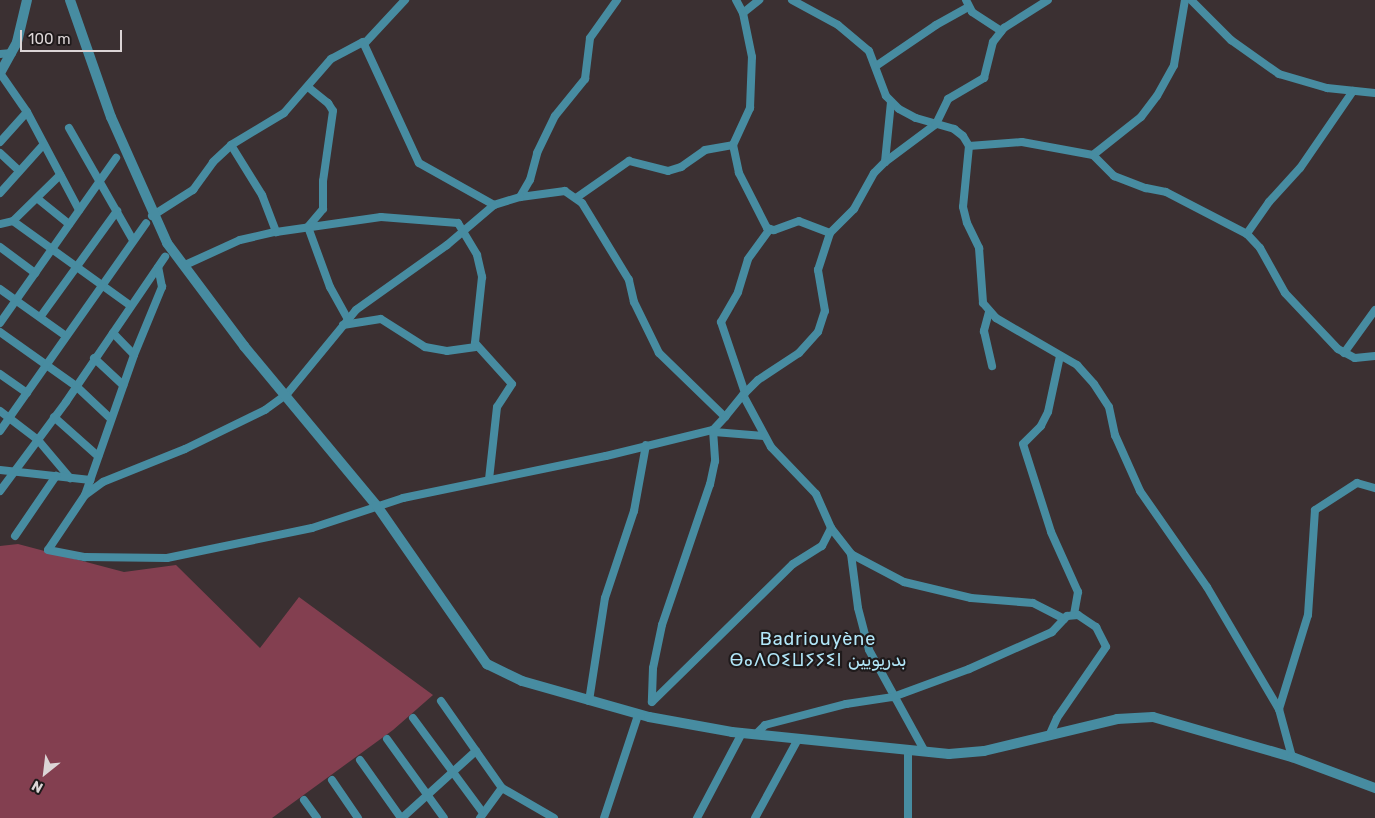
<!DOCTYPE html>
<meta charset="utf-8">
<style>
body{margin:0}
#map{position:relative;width:1375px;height:818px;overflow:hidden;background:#3b3032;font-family:Rubik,"Noto Sans Arabic","Noto Sans Tifinagh",sans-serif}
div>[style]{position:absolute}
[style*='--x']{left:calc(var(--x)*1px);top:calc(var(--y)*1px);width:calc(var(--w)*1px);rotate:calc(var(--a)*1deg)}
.green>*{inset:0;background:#833f50}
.minor>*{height:8px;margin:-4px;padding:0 4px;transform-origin:4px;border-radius:4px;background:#478ca1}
.tertiary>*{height:10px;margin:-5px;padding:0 5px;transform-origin:5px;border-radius:5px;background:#478ca1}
span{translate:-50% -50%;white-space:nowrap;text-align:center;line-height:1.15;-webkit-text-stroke:4.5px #1f1a1b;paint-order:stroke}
.quarter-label{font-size:18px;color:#b2e7f9;letter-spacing:1px}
.north{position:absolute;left:20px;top:748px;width:50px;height:50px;-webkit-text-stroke:4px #1f1a1b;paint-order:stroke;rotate:209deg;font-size:14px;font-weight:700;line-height:20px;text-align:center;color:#dcd5d6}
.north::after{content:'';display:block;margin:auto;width:18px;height:22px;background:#dcd5d6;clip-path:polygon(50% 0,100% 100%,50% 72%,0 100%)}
.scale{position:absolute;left:20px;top:30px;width:102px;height:22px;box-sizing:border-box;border:2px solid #dcd5d6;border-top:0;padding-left:6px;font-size:15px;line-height:18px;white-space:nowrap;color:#dcd5d6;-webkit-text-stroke:4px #1f1a1b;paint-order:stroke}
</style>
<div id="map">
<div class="green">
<i style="clip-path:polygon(18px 544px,124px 572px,176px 565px,260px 648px,299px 597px,433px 695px,393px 730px,272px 818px,0 818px,0 546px)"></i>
</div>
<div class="minor">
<i style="--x:792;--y:0;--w:52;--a:28.5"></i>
<i style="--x:838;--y:25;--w:40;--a:40"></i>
<i style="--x:869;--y:51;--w:48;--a:69.3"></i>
<i style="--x:886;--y:96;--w:18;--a:45"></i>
<i style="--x:899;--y:109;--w:19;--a:28"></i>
<i style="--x:916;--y:118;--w:40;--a:16"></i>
<i style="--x:954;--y:129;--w:11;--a:38"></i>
<i style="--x:963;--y:136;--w:12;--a:59"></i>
<i style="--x:969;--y:146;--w:61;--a:95.6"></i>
<i style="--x:963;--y:207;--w:16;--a:76"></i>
<i style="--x:967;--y:223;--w:28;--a:64"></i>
<i style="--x:979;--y:248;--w:55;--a:85.8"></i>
<i style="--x:983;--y:303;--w:20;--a:49"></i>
<i style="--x:996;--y:318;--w:94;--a:30.1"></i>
<i style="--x:1077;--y:365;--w:25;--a:48"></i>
<i style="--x:1094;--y:384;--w:27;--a:57"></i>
<i style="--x:1109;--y:407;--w:29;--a:78"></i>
<i style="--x:1115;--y:435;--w:61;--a:65.9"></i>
<i style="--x:1140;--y:491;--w:117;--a:55.1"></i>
<i style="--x:1207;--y:587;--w:142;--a:59.5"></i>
<i style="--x:966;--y:0;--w:13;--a:63"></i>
<i style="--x:972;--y:12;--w:35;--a:33"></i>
<i style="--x:1191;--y:0;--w:57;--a:45"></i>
<i style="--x:1231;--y:40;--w:59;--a:35.3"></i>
<i style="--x:1279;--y:74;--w:50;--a:16.3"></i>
<i style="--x:1327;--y:88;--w:48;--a:5.9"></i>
<i style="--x:743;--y:13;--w:21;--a:-39"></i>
<i style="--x:365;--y:43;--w:59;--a:-47.1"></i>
<i style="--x:0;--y:54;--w:12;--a:-5"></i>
<i style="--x:876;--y:66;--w:73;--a:-34.3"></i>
<i style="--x:936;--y:25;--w:37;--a:-29"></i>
<i style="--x:0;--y:73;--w:47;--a:55.3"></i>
<i style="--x:27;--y:112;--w:111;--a:62"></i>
<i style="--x:308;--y:87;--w:26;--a:39"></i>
<i style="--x:328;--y:103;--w:9;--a:58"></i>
<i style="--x:333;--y:111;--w:71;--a:98.1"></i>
<i style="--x:323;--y:181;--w:28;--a:90"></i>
<i style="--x:323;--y:209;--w:23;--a:130"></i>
<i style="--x:308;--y:227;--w:64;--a:69.9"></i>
<i style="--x:330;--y:287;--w:37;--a:61"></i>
<i style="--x:1353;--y:91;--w:93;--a:124.5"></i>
<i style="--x:1300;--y:168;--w:46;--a:132.4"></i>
<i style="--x:1269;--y:202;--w:39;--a:125"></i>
<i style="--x:1247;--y:234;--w:19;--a:47"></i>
<i style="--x:1260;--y:248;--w:51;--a:60.9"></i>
<i style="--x:1285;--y:293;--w:77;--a:46.6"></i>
<i style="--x:1338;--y:349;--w:19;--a:28"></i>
<i style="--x:1355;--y:358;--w:20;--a:-6"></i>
<i style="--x:69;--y:128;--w:129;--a:60.3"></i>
<i style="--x:0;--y:142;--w:40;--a:-48"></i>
<i style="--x:231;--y:145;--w:59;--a:58.2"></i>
<i style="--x:262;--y:195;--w:40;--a:69"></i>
<i style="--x:969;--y:146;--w:53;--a:-4.3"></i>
<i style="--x:1022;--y:142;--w:72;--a:10.4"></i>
<i style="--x:1093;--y:155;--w:61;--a:-38.4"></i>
<i style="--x:1141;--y:117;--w:26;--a:-53"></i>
<i style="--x:1157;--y:96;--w:35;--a:-61"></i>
<i style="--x:1174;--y:65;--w:66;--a:-80.4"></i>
<i style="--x:0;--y:153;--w:26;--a:43"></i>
<i style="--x:1093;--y:155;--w:30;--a:45"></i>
<i style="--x:1114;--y:176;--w:34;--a:21"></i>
<i style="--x:1146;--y:188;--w:20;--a:11"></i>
<i style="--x:1166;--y:192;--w:91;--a:27.4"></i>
<i style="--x:885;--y:162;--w:60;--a:-84.3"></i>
<i style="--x:0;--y:193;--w:64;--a:-48.1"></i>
<i style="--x:520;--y:197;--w:20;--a:-60"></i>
<i style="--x:530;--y:180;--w:28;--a:-75"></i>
<i style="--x:537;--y:153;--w:41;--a:-64.1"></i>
<i style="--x:555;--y:116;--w:48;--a:-51"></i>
<i style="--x:585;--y:79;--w:41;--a:-83"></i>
<i style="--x:590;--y:38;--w:47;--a:-54.6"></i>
<i style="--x:576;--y:198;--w:65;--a:-34.9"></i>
<i style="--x:629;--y:161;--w:40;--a:14.4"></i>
<i style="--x:668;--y:171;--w:14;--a:-17"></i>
<i style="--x:681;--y:167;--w:29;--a:-35"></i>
<i style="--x:705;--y:150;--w:28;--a:-10"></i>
<i style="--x:38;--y:199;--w:40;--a:39"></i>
<i style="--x:152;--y:216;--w:49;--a:-32.4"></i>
<i style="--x:193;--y:190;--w:34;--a:-54"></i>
<i style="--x:213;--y:162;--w:25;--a:-43"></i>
<i style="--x:231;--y:145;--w:62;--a:-31.1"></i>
<i style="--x:284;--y:113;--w:72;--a:-49"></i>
<i style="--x:331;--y:59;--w:36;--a:-28"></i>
<i style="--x:363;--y:42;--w:133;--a:65.2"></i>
<i style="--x:419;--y:163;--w:86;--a:29.2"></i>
<i style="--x:13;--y:221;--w:145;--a:35.8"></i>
<i style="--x:0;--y:224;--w:13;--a:-13"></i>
<i style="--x:13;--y:221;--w:66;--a:-44.4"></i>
<i style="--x:830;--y:233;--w:34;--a:-45"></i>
<i style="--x:854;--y:209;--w:41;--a:-60.9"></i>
<i style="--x:874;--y:173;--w:16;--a:-45"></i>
<i style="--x:885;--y:162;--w:64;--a:-36.7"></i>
<i style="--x:936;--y:124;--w:28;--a:-64"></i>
<i style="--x:948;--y:99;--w:42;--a:-30.3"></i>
<i style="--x:984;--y:78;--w:37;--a:-76"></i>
<i style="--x:993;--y:42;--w:18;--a:-52"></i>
<i style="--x:1004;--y:28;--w:52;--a:-32.5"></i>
<i style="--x:0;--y:247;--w:44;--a:36.6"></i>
<i style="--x:185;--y:265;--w:60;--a:-24.4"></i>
<i style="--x:240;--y:240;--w:37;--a:-13"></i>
<i style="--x:276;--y:232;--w:106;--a:-8.1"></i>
<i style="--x:381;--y:217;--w:77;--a:4.5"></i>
<i style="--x:458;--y:223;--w:37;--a:59"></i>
<i style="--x:477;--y:255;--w:23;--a:77"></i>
<i style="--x:482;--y:277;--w:66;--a:96.1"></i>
<i style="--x:475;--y:343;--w:55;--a:47.9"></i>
<i style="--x:512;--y:384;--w:27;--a:123"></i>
<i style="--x:497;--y:407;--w:73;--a:96.3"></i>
<i style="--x:0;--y:289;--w:81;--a:35.5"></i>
<i style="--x:989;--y:312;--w:20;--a:105"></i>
<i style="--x:984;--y:331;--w:36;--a:77"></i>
<i style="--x:41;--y:316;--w:130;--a:-54.1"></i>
<i style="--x:0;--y:323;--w:202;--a:-54.9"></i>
<i style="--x:343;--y:325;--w:38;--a:-9"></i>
<i style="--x:381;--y:319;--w:52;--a:32.5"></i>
<i style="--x:425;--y:347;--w:22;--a:10"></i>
<i style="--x:447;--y:351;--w:29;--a:-8"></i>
<i style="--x:0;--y:332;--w:93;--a:35.4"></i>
<i style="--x:76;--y:386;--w:48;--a:43.3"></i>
<i style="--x:113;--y:333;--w:30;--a:46"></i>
<i style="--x:1344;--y:353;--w:53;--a:-54.2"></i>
<i style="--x:1060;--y:356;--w:57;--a:102.1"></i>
<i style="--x:1048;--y:412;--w:16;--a:117"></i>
<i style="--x:1041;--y:426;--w:25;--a:135"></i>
<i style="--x:1023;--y:444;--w:92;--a:72.3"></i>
<i style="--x:1051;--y:532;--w:66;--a:65.8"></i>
<i style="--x:1078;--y:592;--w:22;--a:100"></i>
<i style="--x:94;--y:358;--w:40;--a:43"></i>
<i style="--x:0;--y:374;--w:33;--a:35"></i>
<i style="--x:745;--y:393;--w:75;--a:-108.7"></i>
<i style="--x:721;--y:322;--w:34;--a:-60"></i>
<i style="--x:738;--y:292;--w:34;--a:-73"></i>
<i style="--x:748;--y:259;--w:37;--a:-54"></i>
<i style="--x:743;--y:395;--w:59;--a:61.7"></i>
<i style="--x:771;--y:447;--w:65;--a:46.2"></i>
<i style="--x:816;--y:494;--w:37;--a:66"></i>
<i style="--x:831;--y:528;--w:33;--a:52"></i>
<i style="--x:851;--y:554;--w:54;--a:82.6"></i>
<i style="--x:858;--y:608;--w:43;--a:75.3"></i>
<i style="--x:869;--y:650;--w:116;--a:61.2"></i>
<i style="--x:0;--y:411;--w:48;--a:37.3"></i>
<i style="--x:38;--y:440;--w:50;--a:49.9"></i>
<i style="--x:54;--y:417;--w:59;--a:41.6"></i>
<i style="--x:725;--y:417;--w:92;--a:-135.9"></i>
<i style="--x:659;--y:353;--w:57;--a:-116.1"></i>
<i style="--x:634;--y:302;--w:23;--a:-103"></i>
<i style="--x:629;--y:280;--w:90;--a:-121.4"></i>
<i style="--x:582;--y:203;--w:21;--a:-145"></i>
<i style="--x:565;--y:191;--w:45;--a:172.4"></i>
<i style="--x:520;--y:197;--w:27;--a:163"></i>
<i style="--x:494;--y:205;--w:62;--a:139.6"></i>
<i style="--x:447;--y:245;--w:112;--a:144.5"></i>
<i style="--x:356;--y:310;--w:109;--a:129.4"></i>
<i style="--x:287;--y:394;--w:27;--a:144"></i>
<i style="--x:265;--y:410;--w:89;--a:154"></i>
<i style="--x:185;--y:449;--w:88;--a:158.1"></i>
<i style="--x:103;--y:482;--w:22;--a:144"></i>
<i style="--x:85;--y:495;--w:66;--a:123.9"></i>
<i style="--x:48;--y:550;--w:38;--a:11"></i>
<i style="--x:85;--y:557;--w:82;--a:0.7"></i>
<i style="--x:167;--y:558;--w:148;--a:-11.7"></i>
<i style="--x:312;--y:528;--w:96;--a:-18.2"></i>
<i style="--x:403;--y:498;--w:207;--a:-11.7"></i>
<i style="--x:606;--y:456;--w:110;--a:-13.7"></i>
<i style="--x:713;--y:430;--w:18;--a:-47"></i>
<i style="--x:725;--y:417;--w:28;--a:-51"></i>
<i style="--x:743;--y:395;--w:21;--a:-45"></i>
<i style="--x:758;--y:380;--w:49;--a:-33.4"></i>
<i style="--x:799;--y:353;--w:28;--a:-48"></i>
<i style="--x:818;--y:332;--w:22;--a:-72"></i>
<i style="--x:825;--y:311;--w:42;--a:-99.7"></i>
<i style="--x:818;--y:270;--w:39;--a:-72"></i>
<i style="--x:830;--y:233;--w:33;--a:-159"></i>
<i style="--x:799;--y:221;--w:27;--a:160"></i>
<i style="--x:774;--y:230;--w:7;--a:-164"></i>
<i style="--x:767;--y:228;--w:62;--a:-117"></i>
<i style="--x:739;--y:173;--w:29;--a:-102"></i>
<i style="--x:733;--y:145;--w:41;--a:-65.3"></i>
<i style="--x:750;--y:108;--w:51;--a:-87.8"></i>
<i style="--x:752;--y:57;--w:45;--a:-101.6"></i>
<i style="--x:743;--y:13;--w:15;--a:-118"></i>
<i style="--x:713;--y:430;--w:31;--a:86"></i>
<i style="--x:715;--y:461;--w:24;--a:102"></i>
<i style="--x:710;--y:484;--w:149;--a:108.8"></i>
<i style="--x:662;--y:625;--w:44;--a:101.8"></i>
<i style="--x:653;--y:668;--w:34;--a:92"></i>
<i style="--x:652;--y:702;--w:197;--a:-44.4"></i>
<i style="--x:793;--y:564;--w:34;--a:-32"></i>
<i style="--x:822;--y:546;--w:20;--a:-63"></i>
<i style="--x:0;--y:431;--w:254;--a:-54.9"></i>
<i style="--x:714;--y:432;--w:50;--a:4.6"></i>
<i style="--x:0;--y:470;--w:91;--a:6.3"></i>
<i style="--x:0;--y:491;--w:111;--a:-53.4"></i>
<i style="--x:66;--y:402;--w:176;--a:-55.7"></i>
<i style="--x:85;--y:495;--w:148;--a:-70.7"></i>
<i style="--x:134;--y:355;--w:74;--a:-67.6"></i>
<i style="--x:162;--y:287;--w:20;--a:-101"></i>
<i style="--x:15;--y:536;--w:73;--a:-55.7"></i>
<i style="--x:851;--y:554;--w:60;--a:27.8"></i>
<i style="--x:904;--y:582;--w:69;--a:13.4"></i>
<i style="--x:971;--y:598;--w:62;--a:4.6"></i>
<i style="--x:1033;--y:603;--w:35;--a:27"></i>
<i style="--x:441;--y:701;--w:106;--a:55"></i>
<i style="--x:502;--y:788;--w:60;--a:30"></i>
<i style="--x:589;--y:701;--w:104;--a:-81.2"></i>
<i style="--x:605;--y:598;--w:92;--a:-71.6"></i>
<i style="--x:634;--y:511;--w:67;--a:-79.7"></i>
<i style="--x:413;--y:718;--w:118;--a:53.6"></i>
<i style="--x:757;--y:733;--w:11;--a:-45"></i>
<i style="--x:765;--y:725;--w:84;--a:-14.5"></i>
<i style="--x:846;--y:704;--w:48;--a:-8.5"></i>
<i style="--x:893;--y:697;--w:81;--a:-20.2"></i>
<i style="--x:969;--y:669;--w:91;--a:-24"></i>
<i style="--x:1052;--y:632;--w:22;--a:-47"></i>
<i style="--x:1067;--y:616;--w:11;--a:-5"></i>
<i style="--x:1078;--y:615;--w:22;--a:34"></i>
<i style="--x:1096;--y:627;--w:22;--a:63"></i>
<i style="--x:1106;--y:647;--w:86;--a:124.6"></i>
<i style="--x:1057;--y:718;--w:17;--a:114"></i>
<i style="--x:387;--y:739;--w:97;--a:54.2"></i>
<i style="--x:908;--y:751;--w:67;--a:90"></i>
<i style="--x:1292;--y:757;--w:50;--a:-105.2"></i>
<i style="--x:1279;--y:709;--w:98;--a:-72.9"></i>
<i style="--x:1308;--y:615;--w:105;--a:-86.2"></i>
<i style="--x:1315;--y:510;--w:50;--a:-32.7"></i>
<i style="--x:1357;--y:483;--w:19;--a:16"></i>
<i style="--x:360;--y:760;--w:71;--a:54.7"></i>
<i style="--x:332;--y:780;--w:46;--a:55.6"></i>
<i style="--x:304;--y:800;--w:22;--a:54"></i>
<i style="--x:402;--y:818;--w:100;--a:-42.2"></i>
<i style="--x:480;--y:818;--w:37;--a:-54"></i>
<i style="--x:604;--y:818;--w:108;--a:-71.7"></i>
<i style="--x:697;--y:818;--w:96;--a:-62.1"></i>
<i style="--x:755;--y:818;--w:90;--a:-61.4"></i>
</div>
<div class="tertiary">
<i style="--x:70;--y:0;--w:124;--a:70.7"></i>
<i style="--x:111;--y:117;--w:138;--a:66"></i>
<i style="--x:167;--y:243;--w:129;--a:53.2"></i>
<i style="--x:244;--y:346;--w:208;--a:50.3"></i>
<i style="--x:377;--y:506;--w:193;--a:55.2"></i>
<i style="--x:487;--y:664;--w:39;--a:26"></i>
<i style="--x:522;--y:681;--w:132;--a:15.8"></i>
<i style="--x:649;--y:717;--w:84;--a:10.2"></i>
<i style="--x:732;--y:732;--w:218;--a:5.8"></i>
<i style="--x:949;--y:754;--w:35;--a:-5"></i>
<i style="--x:984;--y:751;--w:137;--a:-13.5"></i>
<i style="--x:1117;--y:719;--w:36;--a:-3"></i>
<i style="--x:1153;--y:717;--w:145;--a:16.1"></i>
<i style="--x:1292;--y:757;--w:89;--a:20.5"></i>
<i style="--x:0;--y:73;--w:35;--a:-61"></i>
<i style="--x:17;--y:42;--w:43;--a:-76.6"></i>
</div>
<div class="quarter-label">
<span style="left:818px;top:650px">Badriouyène<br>ⴱⴰⴷⵔⵉⵡⵢⵢⵉⵏ بدريويين</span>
</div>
<div class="north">N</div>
<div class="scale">100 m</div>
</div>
